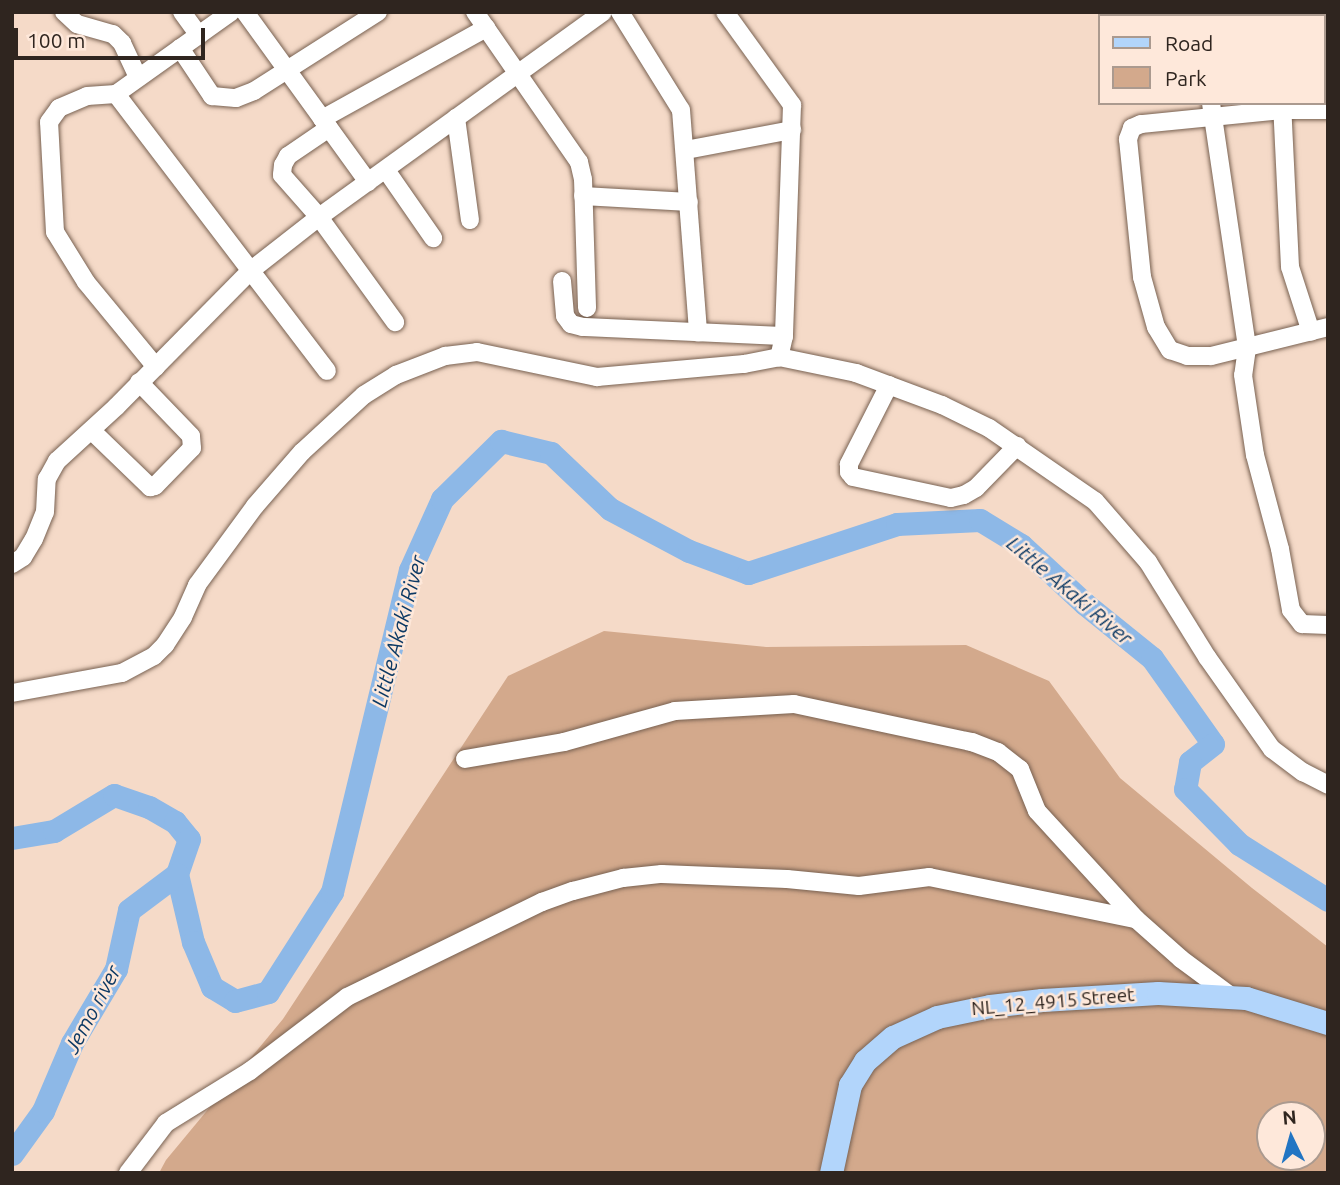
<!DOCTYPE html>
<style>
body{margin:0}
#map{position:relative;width:1340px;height:1185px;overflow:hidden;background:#f5dac8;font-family:Ubuntu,sans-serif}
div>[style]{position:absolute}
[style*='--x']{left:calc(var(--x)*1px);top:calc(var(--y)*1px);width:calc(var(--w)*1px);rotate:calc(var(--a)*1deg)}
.green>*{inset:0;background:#d3a98c}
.river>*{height:23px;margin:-11.5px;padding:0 11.5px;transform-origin:11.5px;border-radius:11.5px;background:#8db8e7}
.roads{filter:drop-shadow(0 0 2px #786151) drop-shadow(0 0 2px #786151)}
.minor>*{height:18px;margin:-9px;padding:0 9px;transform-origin:9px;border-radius:9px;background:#fff}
.major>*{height:23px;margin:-11.5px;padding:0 11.5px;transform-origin:11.5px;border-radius:11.5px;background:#b2d5fb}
span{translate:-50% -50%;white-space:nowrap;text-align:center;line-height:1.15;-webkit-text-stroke:5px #fee8da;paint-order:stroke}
.street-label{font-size:19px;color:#2f251f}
.water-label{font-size:21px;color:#0c3964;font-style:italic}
.frame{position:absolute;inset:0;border:14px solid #2f251f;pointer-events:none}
.legend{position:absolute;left:1098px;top:14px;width:228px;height:91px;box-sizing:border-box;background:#fee8da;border:2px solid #ab9a8f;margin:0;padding:9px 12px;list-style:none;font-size:21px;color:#2f251f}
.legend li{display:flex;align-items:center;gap:14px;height:35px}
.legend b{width:35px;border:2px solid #ab9a8f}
.north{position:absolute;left:1256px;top:1101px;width:70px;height:70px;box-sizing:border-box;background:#fee8da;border:2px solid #ab9a8f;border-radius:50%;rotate:355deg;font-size:19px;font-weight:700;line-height:28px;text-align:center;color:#2f251f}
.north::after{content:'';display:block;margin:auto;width:24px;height:32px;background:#2275c3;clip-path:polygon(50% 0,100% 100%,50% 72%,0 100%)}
.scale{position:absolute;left:14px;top:28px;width:191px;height:32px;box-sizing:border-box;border:4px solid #2f251f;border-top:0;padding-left:9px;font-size:21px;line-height:24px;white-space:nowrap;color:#2f251f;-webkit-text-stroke:5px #fee8da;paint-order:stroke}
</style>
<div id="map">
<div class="green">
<i style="clip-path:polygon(evenodd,604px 631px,766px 647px,966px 645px,1049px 681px,1120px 778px,1252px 888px,1328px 947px,1328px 1173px,159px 1173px,166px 1160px,283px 1019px,508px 676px,604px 631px,1270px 1115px,1312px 1115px,1312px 1157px,1270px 1157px,1270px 1115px)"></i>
</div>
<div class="river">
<i style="--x:12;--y:838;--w:43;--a:-9.5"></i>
<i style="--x:54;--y:831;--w:70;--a:-31"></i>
<i style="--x:114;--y:795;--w:37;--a:19"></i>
<i style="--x:149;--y:807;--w:30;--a:30"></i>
<i style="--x:175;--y:822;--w:22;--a:51"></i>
<i style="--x:189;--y:839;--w:37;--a:109"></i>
<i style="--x:177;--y:874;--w:70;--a:76.8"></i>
<i style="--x:193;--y:942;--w:49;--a:67.1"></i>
<i style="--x:212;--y:987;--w:27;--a:31"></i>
<i style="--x:235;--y:1001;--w:34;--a:-15"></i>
<i style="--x:268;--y:992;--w:119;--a:-57.4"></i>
<i style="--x:332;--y:892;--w:331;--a:-76.4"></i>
<i style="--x:410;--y:570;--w:78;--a:-65.7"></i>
<i style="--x:442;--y:499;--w:83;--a:-44.5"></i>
<i style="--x:501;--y:441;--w:51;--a:13.5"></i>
<i style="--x:551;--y:453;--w:81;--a:43.5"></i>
<i style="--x:610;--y:509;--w:89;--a:28"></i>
<i style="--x:689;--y:551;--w:63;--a:20.4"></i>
<i style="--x:748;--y:573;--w:157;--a:-18.2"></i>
<i style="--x:897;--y:524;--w:83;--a:-2.8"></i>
<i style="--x:980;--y:520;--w:48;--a:31.4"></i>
<i style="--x:1021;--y:545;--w:87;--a:42.7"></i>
<i style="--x:1085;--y:604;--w:86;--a:38.9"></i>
<i style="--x:1152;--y:658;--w:105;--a:54.7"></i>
<i style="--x:1213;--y:744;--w:29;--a:142"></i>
<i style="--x:1190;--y:762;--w:27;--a:100"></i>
<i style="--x:1185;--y:789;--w:77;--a:45.5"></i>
<i style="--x:1239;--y:844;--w:105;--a:32.2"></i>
<i style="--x:12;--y:1154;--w:53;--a:-54.2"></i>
<i style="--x:43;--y:1111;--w:74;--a:-66.9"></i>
<i style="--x:72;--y:1043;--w:86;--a:-59.3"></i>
<i style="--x:116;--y:969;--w:60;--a:-77.6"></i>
<i style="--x:129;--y:910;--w:60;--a:-36.9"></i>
</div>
<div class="roads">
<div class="minor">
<i style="--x:64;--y:12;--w:18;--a:43"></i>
<i style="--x:77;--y:24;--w:37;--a:16"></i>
<i style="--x:113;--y:34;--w:13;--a:45"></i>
<i style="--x:122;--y:43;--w:38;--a:65"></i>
<i style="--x:182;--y:12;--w:29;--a:54"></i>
<i style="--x:245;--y:12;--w:210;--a:54.1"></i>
<i style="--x:475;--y:12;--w:183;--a:55.3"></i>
<i style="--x:579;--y:162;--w:17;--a:77"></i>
<i style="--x:583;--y:179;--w:129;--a:88.2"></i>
<i style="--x:620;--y:12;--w:115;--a:58.1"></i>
<i style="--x:681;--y:110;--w:223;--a:85.6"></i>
<i style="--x:725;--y:12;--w:115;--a:54.2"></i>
<i style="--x:792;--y:105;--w:231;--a:92"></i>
<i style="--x:784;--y:336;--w:22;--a:103"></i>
<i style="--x:1197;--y:12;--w:4;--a:90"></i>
<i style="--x:1275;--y:12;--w:4;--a:90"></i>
<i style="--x:180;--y:48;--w:58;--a:56.3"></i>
<i style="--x:212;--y:96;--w:24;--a:5"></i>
<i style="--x:236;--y:98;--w:19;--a:-21"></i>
<i style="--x:254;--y:91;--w:147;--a:-32.5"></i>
<i style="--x:116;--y:94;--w:348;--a:52.7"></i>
<i style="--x:1211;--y:103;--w:248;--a:81.6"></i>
<i style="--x:1247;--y:348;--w:27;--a:98"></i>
<i style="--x:1243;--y:375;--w:81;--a:81.5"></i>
<i style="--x:1255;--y:455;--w:97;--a:75.1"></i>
<i style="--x:1280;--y:549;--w:62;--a:79.8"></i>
<i style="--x:1291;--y:610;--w:18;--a:52"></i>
<i style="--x:1302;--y:624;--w:26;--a:2"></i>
<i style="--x:1282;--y:103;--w:164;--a:87.2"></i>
<i style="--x:1290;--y:267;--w:68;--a:72.1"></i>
<i style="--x:1328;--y:110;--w:46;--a:180"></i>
<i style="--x:1282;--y:110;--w:142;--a:174.3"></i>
<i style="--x:1141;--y:124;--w:10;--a:156"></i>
<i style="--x:1132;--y:128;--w:12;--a:110"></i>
<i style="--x:1128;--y:139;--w:139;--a:84.2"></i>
<i style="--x:1142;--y:277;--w:52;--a:74.4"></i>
<i style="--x:1156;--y:327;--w:27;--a:59"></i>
<i style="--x:1170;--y:350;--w:18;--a:19"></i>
<i style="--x:1187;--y:356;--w:24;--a:0"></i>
<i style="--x:1211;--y:356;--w:121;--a:-13.9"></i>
<i style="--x:456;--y:118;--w:103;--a:82.2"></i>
<i style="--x:322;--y:119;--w:188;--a:-29"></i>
<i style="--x:329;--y:128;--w:50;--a:145.7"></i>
<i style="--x:288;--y:156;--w:10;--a:119"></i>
<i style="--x:283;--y:165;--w:10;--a:96"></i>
<i style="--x:282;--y:175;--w:56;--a:48.6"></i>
<i style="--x:319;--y:217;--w:130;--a:54.1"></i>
<i style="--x:686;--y:150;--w:108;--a:-10.7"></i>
<i style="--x:386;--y:170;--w:83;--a:55.3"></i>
<i style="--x:583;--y:196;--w:106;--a:3.2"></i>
<i style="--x:562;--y:281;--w:35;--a:85"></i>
<i style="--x:565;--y:316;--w:10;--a:53"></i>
<i style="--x:571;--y:324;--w:12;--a:14"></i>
<i style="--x:583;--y:327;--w:201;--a:2.6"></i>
<i style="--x:156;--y:367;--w:110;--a:-129.5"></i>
<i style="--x:86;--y:282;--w:59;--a:-121.8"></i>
<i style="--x:55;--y:232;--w:110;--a:-93.1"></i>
<i style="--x:49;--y:122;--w:17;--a:-54"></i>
<i style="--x:59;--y:108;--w:30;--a:-23"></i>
<i style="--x:87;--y:96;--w:29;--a:-4"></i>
<i style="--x:116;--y:94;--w:141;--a:-35.5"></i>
<i style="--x:889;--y:385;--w:89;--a:116.9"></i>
<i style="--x:849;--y:464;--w:8;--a:90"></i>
<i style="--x:849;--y:472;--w:6;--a:51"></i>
<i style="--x:853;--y:477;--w:100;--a:12.1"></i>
<i style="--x:951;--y:498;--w:13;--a:-13"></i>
<i style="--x:964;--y:495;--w:14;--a:-30"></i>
<i style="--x:976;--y:488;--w:59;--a:-45.7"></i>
<i style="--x:92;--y:431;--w:81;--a:44"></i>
<i style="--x:150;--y:487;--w:5;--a:-11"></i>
<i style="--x:155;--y:486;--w:53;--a:-45.8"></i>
<i style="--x:192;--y:448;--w:12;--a:-95"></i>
<i style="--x:191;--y:436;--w:75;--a:-133.9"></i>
<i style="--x:12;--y:564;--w:13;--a:-32"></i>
<i style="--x:23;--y:557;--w:21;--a:-59"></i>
<i style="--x:34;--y:539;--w:29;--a:-68"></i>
<i style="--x:45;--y:512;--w:33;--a:-87"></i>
<i style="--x:47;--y:479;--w:21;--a:-61"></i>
<i style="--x:57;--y:461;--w:81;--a:-42.5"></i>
<i style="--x:117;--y:406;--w:190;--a:-45.4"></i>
<i style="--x:250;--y:271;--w:88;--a:-38"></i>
<i style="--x:319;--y:217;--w:350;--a:-35.8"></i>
<i style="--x:12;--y:693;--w:112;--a:-10.3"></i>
<i style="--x:122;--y:673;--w:36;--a:-28"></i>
<i style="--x:154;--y:656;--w:16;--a:-45"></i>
<i style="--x:165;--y:645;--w:33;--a:-57"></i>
<i style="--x:183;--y:617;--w:35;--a:-66"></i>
<i style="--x:197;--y:585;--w:98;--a:-53.7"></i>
<i style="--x:255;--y:506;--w:72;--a:-49"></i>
<i style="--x:302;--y:452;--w:84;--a:-42.6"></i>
<i style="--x:364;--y:395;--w:38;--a:-32"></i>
<i style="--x:396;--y:375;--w:53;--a:-21.2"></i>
<i style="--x:445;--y:356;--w:32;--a:-7"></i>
<i style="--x:477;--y:352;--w:123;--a:11.8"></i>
<i style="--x:597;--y:377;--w:148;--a:-5.1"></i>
<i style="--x:744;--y:364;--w:36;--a:-11"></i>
<i style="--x:779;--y:357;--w:79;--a:11.7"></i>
<i style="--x:856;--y:373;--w:92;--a:20.4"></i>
<i style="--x:942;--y:405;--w:52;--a:26.1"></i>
<i style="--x:989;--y:428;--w:129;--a:34.6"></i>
<i style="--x:1095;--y:501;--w:81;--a:49"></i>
<i style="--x:1148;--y:562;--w:112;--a:58.2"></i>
<i style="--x:1207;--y:657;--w:113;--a:54.8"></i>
<i style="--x:1272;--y:749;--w:39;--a:37"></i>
<i style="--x:1303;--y:772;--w:28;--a:27"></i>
<i style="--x:465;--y:759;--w:100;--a:-9.7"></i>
<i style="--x:564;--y:742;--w:115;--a:-15.6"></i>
<i style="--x:675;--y:711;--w:119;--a:-3.4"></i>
<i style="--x:794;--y:704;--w:182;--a:12.1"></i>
<i style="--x:972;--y:742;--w:28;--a:21"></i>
<i style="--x:998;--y:752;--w:28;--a:38"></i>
<i style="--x:1020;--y:769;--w:45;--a:68"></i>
<i style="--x:1037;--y:811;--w:147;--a:47.5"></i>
<i style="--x:1136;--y:919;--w:60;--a:41.6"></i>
<i style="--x:1181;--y:959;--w:62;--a:36.5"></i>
<i style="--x:128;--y:1173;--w:63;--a:-52.8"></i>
<i style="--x:166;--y:1123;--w:99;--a:-31.8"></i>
<i style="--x:250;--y:1071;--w:122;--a:-37.3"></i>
<i style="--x:347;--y:997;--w:217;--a:-26"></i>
<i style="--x:542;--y:902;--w:33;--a:-20"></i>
<i style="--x:573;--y:891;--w:52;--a:-14.6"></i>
<i style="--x:623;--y:878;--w:39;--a:-6"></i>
<i style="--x:662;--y:874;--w:125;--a:2.3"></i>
<i style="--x:787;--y:879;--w:72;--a:5.6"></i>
<i style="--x:859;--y:886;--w:71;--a:-7.3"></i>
<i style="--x:929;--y:877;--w:211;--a:11.5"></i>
</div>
<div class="major">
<i style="--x:831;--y:1173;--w:90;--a:-77.8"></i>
<i style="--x:850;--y:1085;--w:28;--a:-58"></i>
<i style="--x:865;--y:1061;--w:37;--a:-41"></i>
<i style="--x:893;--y:1037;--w:48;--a:-24.4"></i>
<i style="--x:937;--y:1017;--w:54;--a:-11.7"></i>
<i style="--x:990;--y:1006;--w:52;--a:-6.6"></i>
<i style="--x:1042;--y:1000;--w:116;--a:-3.5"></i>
<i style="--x:1158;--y:993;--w:88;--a:3.3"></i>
<i style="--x:1246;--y:998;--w:86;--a:17"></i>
</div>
</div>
<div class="street-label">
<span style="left:1053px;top:1002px;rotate:-5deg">NL_12_4915 Street</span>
</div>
<div class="water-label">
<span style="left:1070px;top:590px;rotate:40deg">Little Akaki River</span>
<span style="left:398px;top:631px;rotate:-75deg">Little Akaki River</span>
<span style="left:92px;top:1009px;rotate:-62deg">Jemo river</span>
</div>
<div class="frame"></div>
<ul class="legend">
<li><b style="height:9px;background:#b2d5fb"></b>Road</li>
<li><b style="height:19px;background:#d3a98c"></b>Park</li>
</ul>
<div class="north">N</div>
<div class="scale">100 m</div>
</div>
